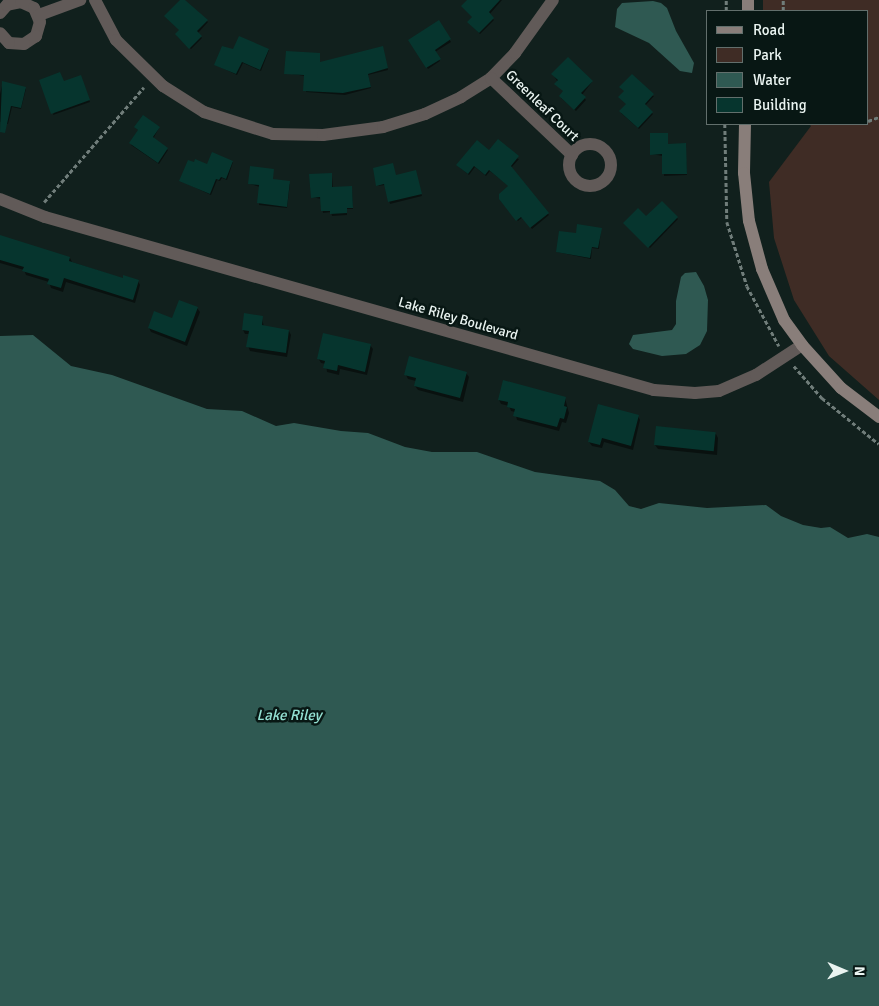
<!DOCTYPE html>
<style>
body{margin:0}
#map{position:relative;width:879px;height:1006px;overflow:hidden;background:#11201d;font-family:Signika,sans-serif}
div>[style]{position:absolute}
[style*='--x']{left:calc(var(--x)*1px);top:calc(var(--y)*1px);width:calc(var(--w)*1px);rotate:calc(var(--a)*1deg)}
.green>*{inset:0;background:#3f2c25}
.water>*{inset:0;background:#2f5952}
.shadow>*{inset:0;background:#0007}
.building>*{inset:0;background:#06352e;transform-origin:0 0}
.path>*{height:2.5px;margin-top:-1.25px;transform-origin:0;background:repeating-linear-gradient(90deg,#707d7a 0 4px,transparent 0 6.5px)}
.street>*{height:12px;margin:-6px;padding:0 6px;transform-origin:6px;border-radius:6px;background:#615a58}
.street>.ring{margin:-6px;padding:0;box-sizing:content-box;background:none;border:12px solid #615a58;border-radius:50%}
.secondary>*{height:12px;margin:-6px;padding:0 6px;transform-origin:6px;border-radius:6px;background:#897e7a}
span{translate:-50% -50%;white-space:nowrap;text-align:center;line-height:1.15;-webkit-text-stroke:5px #081714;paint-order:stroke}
.street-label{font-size:14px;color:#eaf4f1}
.water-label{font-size:15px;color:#93e0d2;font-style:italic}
.legend{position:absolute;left:706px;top:10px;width:162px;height:115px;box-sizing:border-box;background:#081714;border:1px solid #626f6c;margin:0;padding:6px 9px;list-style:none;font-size:15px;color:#eaf4f1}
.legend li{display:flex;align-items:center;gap:10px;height:25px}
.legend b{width:25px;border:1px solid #626f6c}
.north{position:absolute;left:819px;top:946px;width:50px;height:50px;-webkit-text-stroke:4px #081714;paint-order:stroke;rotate:91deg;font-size:14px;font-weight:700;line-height:20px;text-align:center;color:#eaf4f1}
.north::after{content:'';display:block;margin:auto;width:18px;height:22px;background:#eaf4f1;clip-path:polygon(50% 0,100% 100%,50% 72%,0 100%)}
</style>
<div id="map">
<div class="green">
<i style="clip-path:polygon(763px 0,879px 0,879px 400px,829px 356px,794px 300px,774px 238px,769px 182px,811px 126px,809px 124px,868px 124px,868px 11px,763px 11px)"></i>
</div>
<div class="water">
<i style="clip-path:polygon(653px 1px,661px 3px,667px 8px,676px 31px,694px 63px,692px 73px,680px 71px,649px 43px,615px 27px,617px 9px,622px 3px)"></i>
<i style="clip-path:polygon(696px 272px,704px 286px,708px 300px,707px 331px,700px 345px,686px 354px,662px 356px,633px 349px,629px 344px,633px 335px,672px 330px,676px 324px,676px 301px,681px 277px,685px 273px)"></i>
<i style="clip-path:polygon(33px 335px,71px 366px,112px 375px,207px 409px,242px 411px,276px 426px,294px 423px,341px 431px,368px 433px,405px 447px,432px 452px,477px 452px,535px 472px,600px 481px,615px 490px,629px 506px,641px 509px,659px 503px,707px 508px,766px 505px,781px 516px,803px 525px,821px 528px,830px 527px,848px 538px,867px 534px,879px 537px,879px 1006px,0 1006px,0 336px)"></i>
</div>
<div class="shadow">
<i style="clip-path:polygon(182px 0,208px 22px,198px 33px,202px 38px,191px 49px,177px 36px,180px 31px)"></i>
<i style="clip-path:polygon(469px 0,502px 0,489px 15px,494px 20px,480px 34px,470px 24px,473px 18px)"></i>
<i style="clip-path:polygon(439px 22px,451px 42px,435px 52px,440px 61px,428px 69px,410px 40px)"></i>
<i style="clip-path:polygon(383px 49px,388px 70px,368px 75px,371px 88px,345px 95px,306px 92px,305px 76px,286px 73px,319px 54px,320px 63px)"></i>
<i style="clip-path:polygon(269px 50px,261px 71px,243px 63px,237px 75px,216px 65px,234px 51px)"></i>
<i style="clip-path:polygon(554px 76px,592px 82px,582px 95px,586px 100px,576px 111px,561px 98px,564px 92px)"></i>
<i style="clip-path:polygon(81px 78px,90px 102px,53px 115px,64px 83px)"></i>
<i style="clip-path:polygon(3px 82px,26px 89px,21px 109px,12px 107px,8px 124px,0 122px,0 94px)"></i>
<i style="clip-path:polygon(625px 92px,654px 96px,645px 106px,653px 114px,639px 129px,621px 113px,627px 104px)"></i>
<i style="clip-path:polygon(136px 128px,159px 128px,153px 139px,168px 150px,159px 164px,131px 145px,139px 131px)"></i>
<i style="clip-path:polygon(668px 145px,685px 145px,687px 175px,664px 176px,663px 156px,651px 154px)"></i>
<i style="clip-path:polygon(489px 151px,519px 159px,511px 168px,549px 215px,532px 229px,523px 217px,518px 221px,501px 201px,510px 187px,490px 171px,486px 176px,475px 167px,469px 175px,459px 167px)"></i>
<i style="clip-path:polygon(233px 162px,227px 180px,222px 178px,220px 181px,217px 180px,211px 195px,181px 181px,208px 165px)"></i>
<i style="clip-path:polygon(273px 171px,273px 180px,290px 184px,287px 208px,259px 205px,260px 187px,250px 184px)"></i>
<i style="clip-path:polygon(416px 174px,422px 196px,390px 204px,385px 185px,377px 186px,396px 177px)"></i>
<i style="clip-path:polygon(332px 176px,333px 189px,352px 189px,353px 209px,347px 209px,347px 215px,332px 216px,331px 212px,323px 213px,321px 199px,312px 197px)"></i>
<i style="clip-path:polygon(646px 218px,677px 218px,678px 219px,650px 248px,626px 224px)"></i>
<i style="clip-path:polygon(601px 229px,599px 249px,592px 248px,591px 259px,557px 252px,577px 235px)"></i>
<i style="clip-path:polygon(0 236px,70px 258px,72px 262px,123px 279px,138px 281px,140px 285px,135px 303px,66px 282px,63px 292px,51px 288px,49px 282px,26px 275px,24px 270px,0 263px)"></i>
<i style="clip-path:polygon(197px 308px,200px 312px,187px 346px,151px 332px,149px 328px)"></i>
<i style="clip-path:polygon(262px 318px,264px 327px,289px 331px,291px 335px,287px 357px,250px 351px,248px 346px,250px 334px,245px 334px,243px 330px)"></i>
<i style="clip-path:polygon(370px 345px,373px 349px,367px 375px,340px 369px,339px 375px,327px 372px,326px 364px,321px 363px,318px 358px)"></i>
<i style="clip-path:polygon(466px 373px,469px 377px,463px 402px,418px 390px,415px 386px,416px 381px,408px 379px,406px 375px)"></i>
<i style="clip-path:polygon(565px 398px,569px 413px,566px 423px,562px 422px,559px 431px,517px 420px,515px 412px,511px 411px,509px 406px,501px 404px,499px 400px)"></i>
<i style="clip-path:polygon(638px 416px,640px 420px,633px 450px,604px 442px,602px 448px,592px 446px,589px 442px)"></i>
<i style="clip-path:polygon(716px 434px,718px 438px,717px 455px,658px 449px,655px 445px)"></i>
</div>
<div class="building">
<i style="clip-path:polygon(180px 0,185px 0,208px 20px,197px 31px,202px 36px,189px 49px,175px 34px,179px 30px,164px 16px)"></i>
<i style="clip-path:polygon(467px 0,500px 0,489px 12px,494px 18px,479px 33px,467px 22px,472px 17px,461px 6px)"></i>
<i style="clip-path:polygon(439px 20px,451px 39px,435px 50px,441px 59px,426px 68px,408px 40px)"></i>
<i style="clip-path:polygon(239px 36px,269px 49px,260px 70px,242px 62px,236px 74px,214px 65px,222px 46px,233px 49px)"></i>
<i style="clip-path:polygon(383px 46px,388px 68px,368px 74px,371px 87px,343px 93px,303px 91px,304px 75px,284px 74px,286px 51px,320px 53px,320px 62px)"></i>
<i style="clip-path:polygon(568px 57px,593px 81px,581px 93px,586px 97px,574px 110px,559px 96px,563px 91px,554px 84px,558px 80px,551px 74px)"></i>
<i style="clip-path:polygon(60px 72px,64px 81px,81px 75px,90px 100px,51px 114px,39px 80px)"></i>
<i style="clip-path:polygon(632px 74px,654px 94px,645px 104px,653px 112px,638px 128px,619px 111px,626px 104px,618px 97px,624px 91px,619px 87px)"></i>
<i style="clip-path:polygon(2px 81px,26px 87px,21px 108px,11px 106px,5px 133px,0 132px)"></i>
<i style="clip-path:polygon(143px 115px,160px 127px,153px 137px,168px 148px,158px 163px,129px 143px,138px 130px,134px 127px)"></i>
<i style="clip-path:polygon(650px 133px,668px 133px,668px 144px,686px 143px,687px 174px,662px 174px,662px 154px,650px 155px)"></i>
<i style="clip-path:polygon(498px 139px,519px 156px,511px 166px,549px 213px,530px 228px,521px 217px,516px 221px,499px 199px,499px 194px,508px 186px,489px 170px,485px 175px,474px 166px,468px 174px,456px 165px,477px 140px,489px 150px)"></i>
<i style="clip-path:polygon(212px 152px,233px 161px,226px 179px,221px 177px,219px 180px,216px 179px,210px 194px,179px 181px,188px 160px,194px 162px,195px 159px,207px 164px)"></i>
<i style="clip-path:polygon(393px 163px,396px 175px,416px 170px,422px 194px,388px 202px,384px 184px,376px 186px,373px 168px)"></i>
<i style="clip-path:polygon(250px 166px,274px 169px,273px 179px,290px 181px,287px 207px,257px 203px,259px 185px,248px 184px)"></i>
<i style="clip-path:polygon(332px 173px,332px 187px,352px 186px,353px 208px,347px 208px,347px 213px,330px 214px,330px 211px,321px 211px,320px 197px,311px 198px,309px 174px)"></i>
<i style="clip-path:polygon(662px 201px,678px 217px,648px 248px,623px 223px,638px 208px,646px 216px)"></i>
<i style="clip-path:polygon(577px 224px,602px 228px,598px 248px,592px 247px,590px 258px,556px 252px,559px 231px,576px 233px)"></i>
<i style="clip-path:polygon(0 235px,70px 257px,69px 261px,123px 278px,123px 275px,139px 280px,133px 300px,64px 278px,61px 288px,47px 284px,49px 279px,22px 271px,24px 267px,0 260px)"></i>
<i style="clip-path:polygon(179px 300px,198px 307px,185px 342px,148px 328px,154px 311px,172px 318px)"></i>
<i style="clip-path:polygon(244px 313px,263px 316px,262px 325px,289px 330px,286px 353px,246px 347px,249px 331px,242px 330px)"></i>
<i style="clip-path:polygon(323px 333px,371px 344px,365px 372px,338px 365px,337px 371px,323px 368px,325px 361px,317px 359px)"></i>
<i style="clip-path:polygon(409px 356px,467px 372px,460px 398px,414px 386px,416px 378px,404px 375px)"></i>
<i style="clip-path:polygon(503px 380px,566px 397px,564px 406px,567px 407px,564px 419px,560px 418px,557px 427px,513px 416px,515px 409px,507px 407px,508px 402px,498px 400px)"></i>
<i style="clip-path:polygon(598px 404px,639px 415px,631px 446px,602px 438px,600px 445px,588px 442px)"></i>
<i style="left:656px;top:426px;width:60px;height:19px;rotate:6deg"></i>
</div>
<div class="path">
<i style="--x:726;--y:11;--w:11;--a:-90"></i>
<i style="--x:783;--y:11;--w:11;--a:-90"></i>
<i style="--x:868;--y:121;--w:12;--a:-20"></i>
<i style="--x:725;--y:124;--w:98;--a:88.8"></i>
<i style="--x:727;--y:222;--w:67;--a:72.6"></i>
<i style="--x:747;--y:286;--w:68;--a:61.9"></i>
<i style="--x:44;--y:202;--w:152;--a:-49"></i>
<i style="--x:794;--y:366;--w:43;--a:48.8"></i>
<i style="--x:822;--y:398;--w:73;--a:38.9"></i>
</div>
<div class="street">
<i style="--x:95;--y:0;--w:45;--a:62.3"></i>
<i style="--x:116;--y:40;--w:66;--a:44.4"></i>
<i style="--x:163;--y:86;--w:49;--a:32.4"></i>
<i style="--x:204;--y:112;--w:72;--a:17.7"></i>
<i style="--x:273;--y:134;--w:50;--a:1.1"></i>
<i style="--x:323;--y:135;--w:61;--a:-7.6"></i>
<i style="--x:383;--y:127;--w:44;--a:-17.2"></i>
<i style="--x:425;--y:114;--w:40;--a:-25"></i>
<i style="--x:461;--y:97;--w:36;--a:-32"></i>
<i style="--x:491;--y:78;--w:35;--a:-46"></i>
<i style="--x:515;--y:53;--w:65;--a:-54.4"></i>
<i style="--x:0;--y:13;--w:11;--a:-49"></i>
<i style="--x:7;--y:5;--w:14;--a:-12"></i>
<i style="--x:21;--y:2;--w:14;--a:25"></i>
<i style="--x:34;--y:8;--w:15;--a:67"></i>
<i style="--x:40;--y:22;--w:15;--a:106"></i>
<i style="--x:36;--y:36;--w:14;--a:146"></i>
<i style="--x:24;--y:44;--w:15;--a:-176"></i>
<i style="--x:9;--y:43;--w:13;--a:-132"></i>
<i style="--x:39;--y:15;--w:44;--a:-20.1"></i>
<i style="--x:491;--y:78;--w:112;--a:43.5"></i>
<i class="ring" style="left:569px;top:144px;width:30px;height:30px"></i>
<i style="--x:0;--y:199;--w:48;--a:21.8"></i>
<i style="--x:45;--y:217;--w:633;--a:15.86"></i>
<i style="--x:654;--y:390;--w:41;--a:4.2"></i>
<i style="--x:695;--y:393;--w:24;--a:-5"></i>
<i style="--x:719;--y:391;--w:40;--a:-23.4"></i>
<i style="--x:756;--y:375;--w:55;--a:-33.1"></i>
</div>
<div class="secondary">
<i style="--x:748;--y:11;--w:11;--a:-90"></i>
<i style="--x:745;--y:124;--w:49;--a:91.2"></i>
<i style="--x:744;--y:173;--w:48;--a:84.1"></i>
<i style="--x:749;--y:221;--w:50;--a:74.8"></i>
<i style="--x:762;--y:269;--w:56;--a:66.7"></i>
<i style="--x:784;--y:320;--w:31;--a:54"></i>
<i style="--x:802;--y:345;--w:58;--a:47.8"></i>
<i style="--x:841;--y:388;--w:48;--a:37.3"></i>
</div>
<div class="street-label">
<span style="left:542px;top:106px;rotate:44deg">Greenleaf Court</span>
<span style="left:458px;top:319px;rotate:16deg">Lake Riley Boulevard</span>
</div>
<div class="water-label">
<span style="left:289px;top:716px">Lake Riley</span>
</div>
<ul class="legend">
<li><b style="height:6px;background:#897e7a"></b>Road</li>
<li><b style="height:14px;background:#3f2c25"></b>Park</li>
<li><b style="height:14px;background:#2f5952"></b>Water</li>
<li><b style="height:14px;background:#06352e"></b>Building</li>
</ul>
<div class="north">N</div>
</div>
